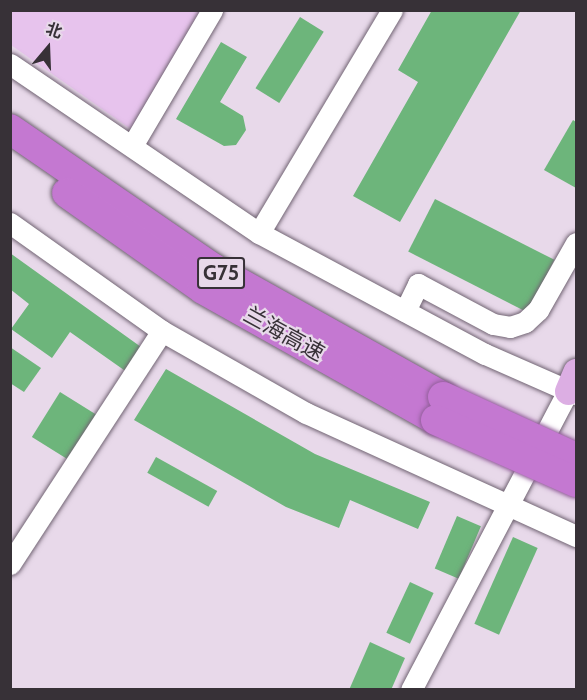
<!DOCTYPE html>
<meta charset="utf-8">
<style>
body{margin:0}
#map{position:relative;width:587px;height:700px;overflow:hidden;background:#e8d9ea;font-family:Cabin,"Noto Sans SC",sans-serif}
div>[style]{position:absolute}
[style*='--x']{left:calc(var(--x)*1px);top:calc(var(--y)*1px);width:calc(var(--w)*1px);rotate:calc(var(--a)*1deg)}
.green>*{inset:0;background:#e7c3ed}
.building>*{inset:0;background:#6db57b;transform-origin:0 0}
.roads{filter:drop-shadow(0 0 2px #716473) drop-shadow(0 0 2px #716473)}
.minor>*{height:21px;margin:-10.5px;padding:0 10.5px;transform-origin:10.5px;border-radius:10.5px;background:#fff}
.major>*{height:27px;margin:-13.5px;padding:0 13.5px;transform-origin:13.5px;border-radius:13.5px;background:#dcaee3}
.highway>*{height:30px;margin:-15px;padding:0 15px;transform-origin:15px;border-radius:15px;background:#c478d1}
.bridges{filter:drop-shadow(0 0 2px #935f9b) drop-shadow(0 0 2px #935f9b)}
.highway-bridge>*{height:30px;margin:-15px;padding:0 15px;transform-origin:15px;border-radius:15px;background:#c478d1}
span{translate:-50% -50%;white-space:nowrap;text-align:center;line-height:1.15;-webkit-text-stroke:4.5px #e8d9ea;paint-order:stroke}
.shield-label span{padding:2px 4px;background:#e8d9ea;border:2px solid;border-radius:4px;-webkit-text-stroke-width:0}
.shield-label{font-size:21px;color:#373137;font-weight:700}
.street-label{font-size:22px;color:#373137}
.frame{position:absolute;inset:0;border:12px solid #373137;pointer-events:none}
.north{position:absolute;left:18px;top:18px;width:60px;height:60px;-webkit-text-stroke:4px #e8d9ea;paint-order:stroke;rotate:19deg;font-size:16px;font-weight:700;line-height:24px;text-align:center;color:#373137}
.north::after{content:'';display:block;margin:auto;width:21px;height:27px;background:#373137;clip-path:polygon(50% 0,100% 100%,50% 72%,0 100%)}
</style>
<div id="map">
<div class="green">
<i style="clip-path:polygon(11px 11px,204px 11px,132px 130px,11px 45px)"></i>
</div>
<div class="building">
<i style="clip-path:polygon(432px 10px,521px 10px,400px 222px,353px 196px,418px 82px,398px 70px)"></i>
<i style="left:300px;top:17px;width:28px;height:84px;rotate:32deg"></i>
<i style="clip-path:polygon(221px 42px,247px 57px,220px 102px,243px 116px,246px 130px,236px 145px,224px 146px,176px 119px)"></i>
<i style="clip-path:polygon(573px 120px,576px 122px,576px 188px,544px 170px)"></i>
<i style="left:435px;top:199px;width:134px;height:59px;rotate:27deg"></i>
<i style="clip-path:polygon(10px 253px,148px 352px,131px 375px,70px 332px,52px 358px,11px 329px,29px 304px,10px 289px)"></i>
<i style="clip-path:polygon(10px 347px,41px 368px,24px 392px,10px 383px)"></i>
<i style="clip-path:polygon(166px 369px,315px 454px,430px 502px,418px 529px,350px 500px,339px 528px,286px 507px,134px 420px)"></i>
<i style="left:60px;top:392px;width:52px;height:53px;rotate:32deg"></i>
<i style="left:156px;top:457px;width:70px;height:18px;rotate:29deg"></i>
<i style="left:457px;top:516px;width:26px;height:57px;rotate:23deg"></i>
<i style="left:513px;top:537px;width:27px;height:95px;rotate:24deg"></i>
<i style="left:410px;top:582px;width:26px;height:56px;rotate:25deg"></i>
<i style="clip-path:polygon(370px 642px,405px 658px,391px 690px,349px 690px)"></i>
</div>
<div class="roads">
<div class="minor">
<i style="--x:10;--y:64;--w:301;--a:34.2"></i>
<i style="--x:259;--y:233;--w:256;--a:28.2"></i>
<i style="--x:485;--y:354;--w:99;--a:23.7"></i>
<i style="--x:132;--y:146;--w:158;--a:-59.5"></i>
<i style="--x:10;--y:223;--w:186;--a:35.4"></i>
<i style="--x:162;--y:331;--w:166;--a:29.7"></i>
<i style="--x:306;--y:413;--w:297;--a:24.5"></i>
<i style="--x:259;--y:233;--w:260;--a:-59.2"></i>
<i style="--x:405;--y:311;--w:30;--a:-64"></i>
<i style="--x:418;--y:284;--w:85;--a:28.1"></i>
<i style="--x:493;--y:324;--w:17;--a:10"></i>
<i style="--x:510;--y:327;--w:16;--a:-18"></i>
<i style="--x:525;--y:322;--w:18;--a:-43"></i>
<i style="--x:538;--y:310;--w:77;--a:-60.4"></i>
<i style="--x:10;--y:564;--w:278;--a:-56.9"></i>
<i style="--x:411;--y:690;--w:338;--a:-62.3"></i>
</div>
<div class="major">
<i style="--x:568;--y:391;--w:21;--a:-67"></i>
</div>
<div class="highway">
<i style="--x:10;--y:129;--w:247;--a:34.5"></i>
<i style="--x:214;--y:269;--w:262;--a:29.2"></i>
<i style="--x:67;--y:193;--w:166;--a:35.2"></i>
<i style="--x:203;--y:289;--w:267;--a:29.3"></i>
</div>
</div>
<div class="bridges">
<div class="highway-bridge">
<i style="--x:443;--y:397;--w:146;--a:24.6"></i>
<i style="--x:436;--y:420;--w:153;--a:23.9"></i>
</div>
</div>
<div class="shield-label">
<span style="left:221px;top:273px">G75</span>
</div>
<div class="street-label">
<span style="left:284px;top:334px;rotate:29deg">兰海高速</span>
</div>
<div class="frame"></div>
<div class="north">北</div>
</div>
